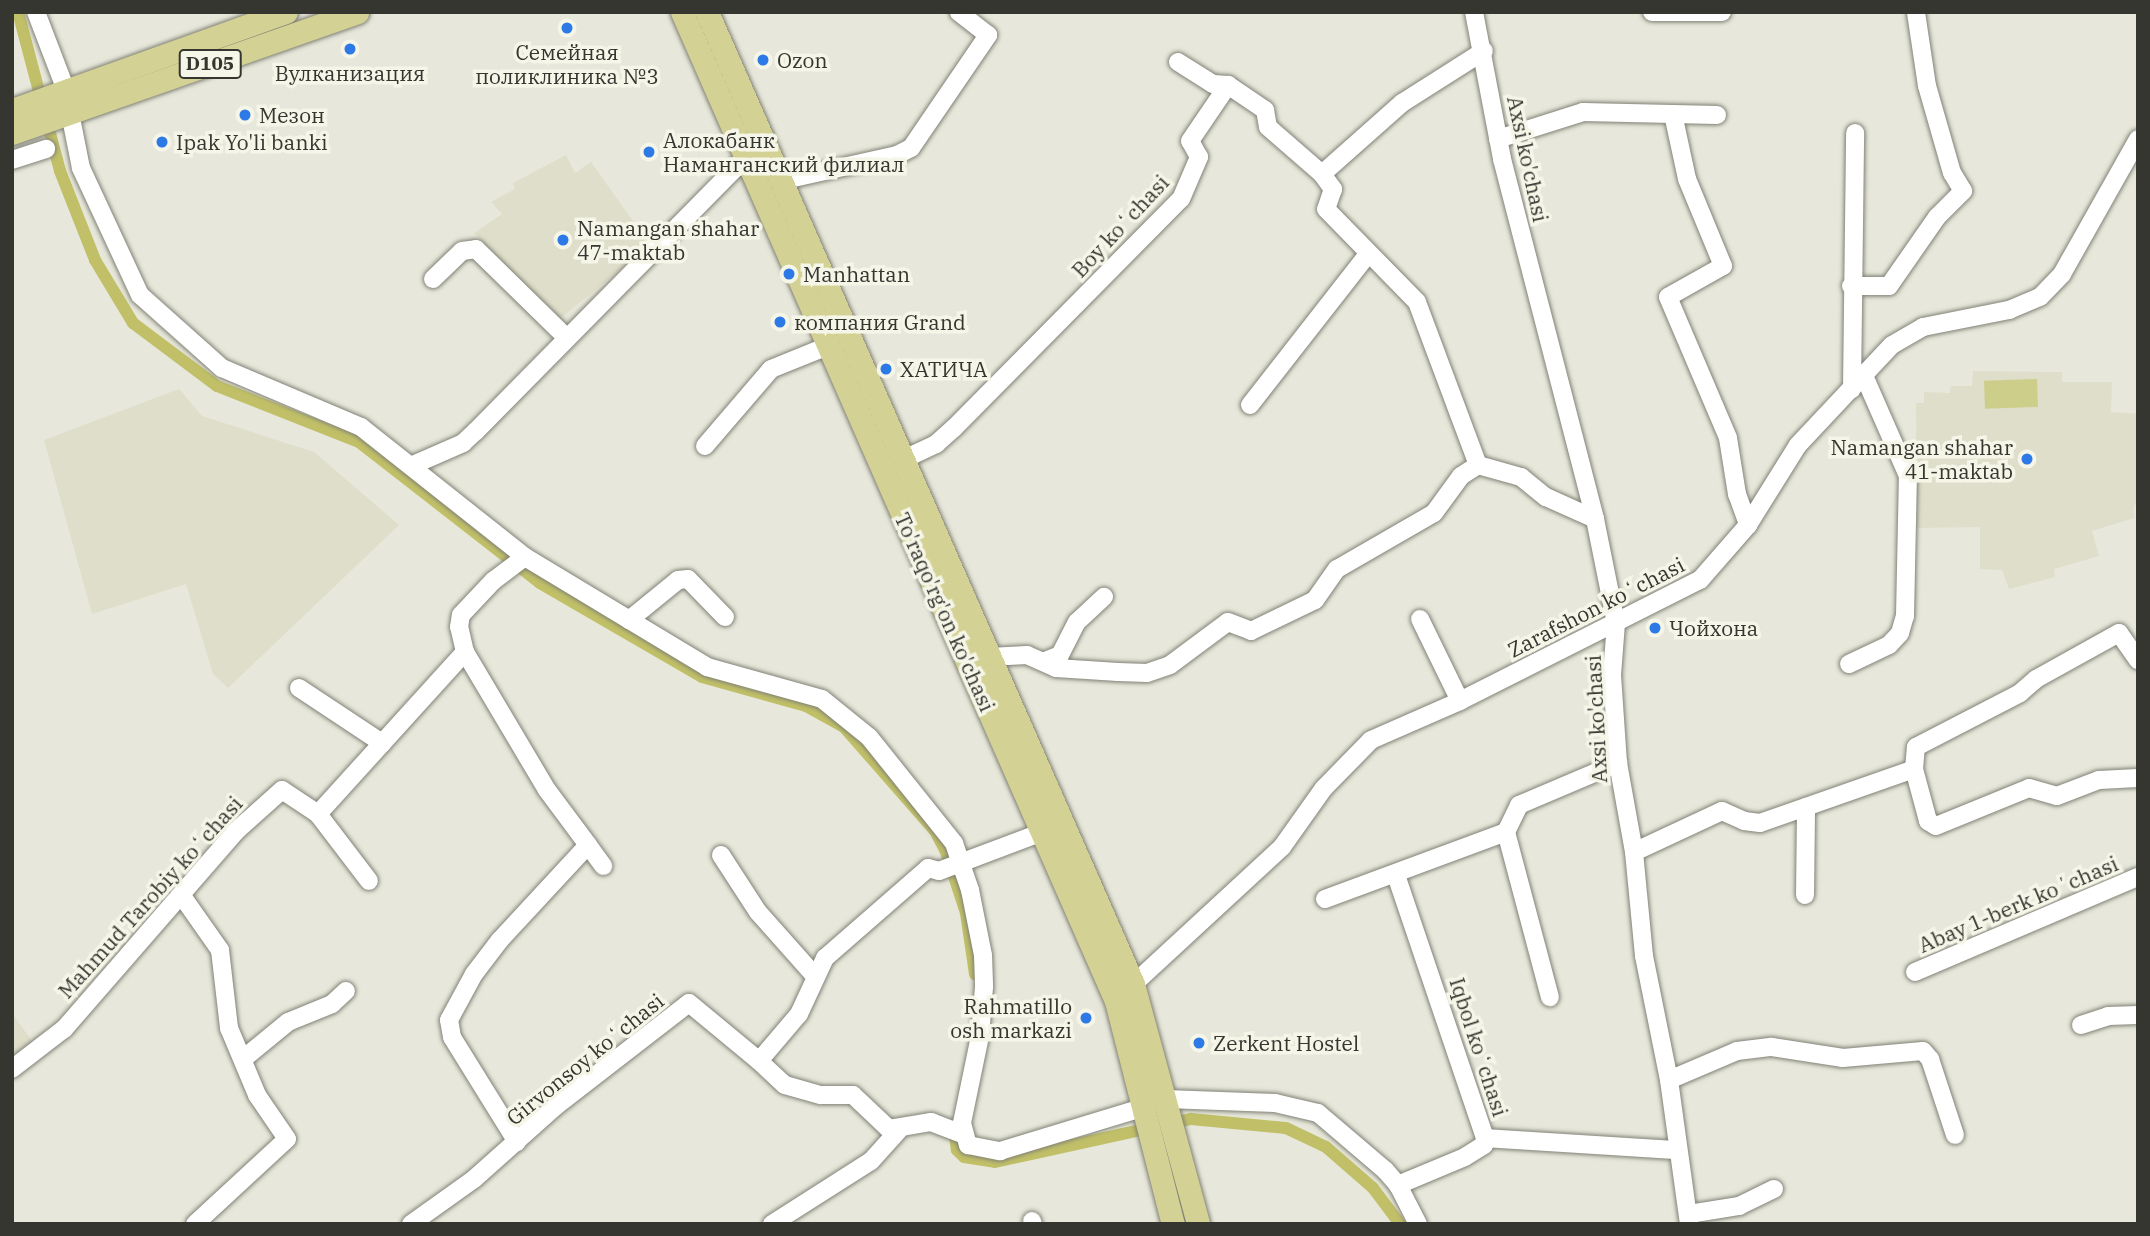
<!DOCTYPE html>
<meta charset="utf-8">
<style>
body{margin:0}
#map{position:relative;width:2150px;height:1236px;overflow:hidden;background:#e7e8db;font-family:"IBM Plex Serif",serif}
div>[style]{position:absolute}
[style*='--x']{left:calc(var(--x)*1px);top:calc(var(--y)*1px);width:calc(var(--w)*1px);rotate:calc(var(--a)*1deg)}
.built>*{inset:0;background:#dedeca}
.green>*{inset:0;background:#cece8b;transform-origin:0 0}
.canal>*{height:12px;margin:-6px;padding:0 6px;transform-origin:6px;border-radius:6px;background:#c1c068}
.roads{filter:drop-shadow(0 0 2px #818176) drop-shadow(0 0 2px #818176)}
.minor>*{height:18px;margin:-9px;padding:0 9px;transform-origin:9px;border-radius:9px;background:#fff}
.major>*{height:23px;margin:-11.5px;padding:0 11.5px;transform-origin:11.5px;border-radius:11.5px;background:#d3d193}
.dots>*{width:19px;height:19px;translate:-50% -50%;box-sizing:border-box;border:4px solid #f5f5e8;border-radius:50%}
span{translate:-50% -50%;white-space:nowrap;text-align:center;line-height:1.15;-webkit-text-stroke:7px #f5f5e8;paint-order:stroke}
.shield-label span{padding:2px 5px;background:#f5f5e8;border:2px solid;border-radius:5px;-webkit-text-stroke-width:0}
.shield-label{font-size:19px;color:#363631;font-weight:700}
.poi-label{font-size:21px;color:#363631}
.left{translate:0 -50%;text-align:left}
.right{translate:-100% -50%;text-align:right}
.street-label{font-size:21px;color:#363631}
.frame{position:absolute;inset:0;border:14px solid #363631;pointer-events:none}
</style>
<div id="map">
<div class="built">
<i style="clip-path:polygon(566px 155px,575px 173px,591px 162px,650px 245px,556px 322px,474px 233px,502px 214px,491px 202px,515px 189px,513px 183px)"></i>
<i style="clip-path:polygon(1973px 371px,2062px 372px,2062px 382px,2112px 382px,2111px 412px,2138px 414px,2138px 504px,2134px 505px,2134px 518px,2092px 531px,2099px 556px,2054px 569px,2055px 577px,2009px 589px,2002px 570px,1980px 569px,1980px 527px,1917px 528px,1916px 403px,1924px 403px,1924px 392px,1950px 393px,1951px 386px,1972px 386px)"></i>
<i style="clip-path:polygon(179px 389px,202px 416px,314px 452px,399px 525px,228px 688px,213px 674px,186px 584px,92px 614px,44px 440px)"></i>
<i style="clip-path:polygon(12px 1013px,36px 1047px,12px 1065px)"></i>
</div>
<div class="green">
<i style="left:2037px;top:379px;width:28px;height:53px;rotate:88deg"></i>
</div>
<div class="canal">
<i style="--x:18;--y:12;--w:164;--a:75.2"></i>
<i style="--x:60;--y:171;--w:96;--a:68.5"></i>
<i style="--x:95;--y:260;--w:74;--a:58.9"></i>
<i style="--x:133;--y:323;--w:105;--a:36.9"></i>
<i style="--x:217;--y:386;--w:153;--a:21.5"></i>
<i style="--x:359;--y:442;--w:229;--a:37.9"></i>
<i style="--x:540;--y:583;--w:187;--a:30.1"></i>
<i style="--x:702;--y:677;--w:108;--a:15.6"></i>
<i style="--x:806;--y:706;--w:43;--a:28.9"></i>
<i style="--x:844;--y:727;--w:138;--a:48.8"></i>
<i style="--x:935;--y:831;--w:24;--a:62"></i>
<i style="--x:946;--y:852;--w:64;--a:71.8"></i>
<i style="--x:966;--y:913;--w:62;--a:81.6"></i>
<i style="--x:954;--y:1127;--w:23;--a:83"></i>
<i style="--x:957;--y:1150;--w:10;--a:45"></i>
<i style="--x:964;--y:1157;--w:31;--a:9"></i>
<i style="--x:995;--y:1162;--w:201;--a:-12.4"></i>
<i style="--x:1191;--y:1119;--w:95;--a:5.4"></i>
<i style="--x:1286;--y:1128;--w:44;--a:25.4"></i>
<i style="--x:1326;--y:1147;--w:62;--a:41.1"></i>
<i style="--x:1373;--y:1188;--w:45;--a:53.1"></i>
</div>
<div class="roads">
<div class="minor">
<i style="--x:36;--y:12;--w:84;--a:69"></i>
<i style="--x:1474;--y:12;--w:150;--a:79.2"></i>
<i style="--x:1502;--y:159;--w:372;--a:75.5"></i>
<i style="--x:1595;--y:519;--w:106;--a:78.6"></i>
<i style="--x:1616;--y:623;--w:52;--a:94.4"></i>
<i style="--x:1612;--y:675;--w:88;--a:86.1"></i>
<i style="--x:1618;--y:763;--w:90;--a:79.8"></i>
<i style="--x:1634;--y:852;--w:104;--a:84.5"></i>
<i style="--x:1644;--y:956;--w:126;--a:78.6"></i>
<i style="--x:1669;--y:1080;--w:145;--a:82.1"></i>
<i style="--x:1652;--y:12;--w:70;--a:0"></i>
<i style="--x:1178;--y:62;--w:41;--a:32.2"></i>
<i style="--x:1213;--y:84;--w:15;--a:4"></i>
<i style="--x:70;--y:113;--w:56;--a:78.7"></i>
<i style="--x:81;--y:168;--w:140;--a:65.1"></i>
<i style="--x:140;--y:295;--w:110;--a:41.7"></i>
<i style="--x:222;--y:368;--w:151;--a:23"></i>
<i style="--x:361;--y:427;--w:209;--a:38.4"></i>
<i style="--x:525;--y:557;--w:213;--a:31.1"></i>
<i style="--x:707;--y:667;--w:119;--a:15.5"></i>
<i style="--x:822;--y:699;--w:60;--a:39"></i>
<i style="--x:869;--y:737;--w:136;--a:51.3"></i>
<i style="--x:954;--y:843;--w:50;--a:71.2"></i>
<i style="--x:970;--y:890;--w:66;--a:78.7"></i>
<i style="--x:983;--y:955;--w:32;--a:88"></i>
<i style="--x:984;--y:987;--w:49;--a:94.7"></i>
<i style="--x:980;--y:1036;--w:89;--a:101.7"></i>
<i style="--x:962;--y:1123;--w:23;--a:75"></i>
<i style="--x:968;--y:1145;--w:33;--a:11"></i>
<i style="--x:1000;--y:1151;--w:152;--a:-16.9"></i>
<i style="--x:1673;--y:114;--w:44;--a:1.3"></i>
<i style="--x:1498;--y:139;--w:89;--a:-17.6"></i>
<i style="--x:1583;--y:112;--w:90;--a:1.3"></i>
<i style="--x:1673;--y:114;--w:66;--a:77.8"></i>
<i style="--x:1687;--y:179;--w:94;--a:67.5"></i>
<i style="--x:1723;--y:266;--w:63;--a:150.6"></i>
<i style="--x:1668;--y:297;--w:153;--a:66.9"></i>
<i style="--x:1728;--y:438;--w:57;--a:80.9"></i>
<i style="--x:1737;--y:494;--w:33;--a:70"></i>
<i style="--x:12;--y:160;--w:36;--a:-18"></i>
<i style="--x:1322;--y:174;--w:19;--a:54"></i>
<i style="--x:1333;--y:189;--w:21;--a:109"></i>
<i style="--x:1326;--y:209;--w:130;--a:45.6"></i>
<i style="--x:1417;--y:302;--w:174;--a:69.5"></i>
<i style="--x:780;--y:181;--w:120;--a:-12.5"></i>
<i style="--x:897;--y:155;--w:16;--a:-27"></i>
<i style="--x:911;--y:148;--w:137;--a:-55.7"></i>
<i style="--x:988;--y:35;--w:37;--a:-142"></i>
<i style="--x:433;--y:279;--w:40;--a:-44"></i>
<i style="--x:462;--y:251;--w:14;--a:-8"></i>
<i style="--x:476;--y:249;--w:126;--a:44.4"></i>
<i style="--x:1851;--y:286;--w:38;--a:0"></i>
<i style="--x:1889;--y:286;--w:84;--a:-55.2"></i>
<i style="--x:1937;--y:217;--w:37;--a:-45"></i>
<i style="--x:1963;--y:191;--w:21;--a:-121"></i>
<i style="--x:1952;--y:173;--w:91;--a:-106"></i>
<i style="--x:1927;--y:86;--w:75;--a:-98.5"></i>
<i style="--x:1852;--y:389;--w:256;--a:-89.3"></i>
<i style="--x:1250;--y:405;--w:192;--a:-52"></i>
<i style="--x:705;--y:446;--w:101;--a:-49.4"></i>
<i style="--x:771;--y:369;--w:61;--a:-22"></i>
<i style="--x:902;--y:460;--w:38;--a:-25"></i>
<i style="--x:936;--y:444;--w:24;--a:-42"></i>
<i style="--x:954;--y:428;--w:322;--a:-45.3"></i>
<i style="--x:1181;--y:199;--w:46;--a:-66.8"></i>
<i style="--x:1199;--y:157;--w:18;--a:-119"></i>
<i style="--x:1190;--y:141;--w:68;--a:-55.8"></i>
<i style="--x:1228;--y:85;--w:45;--a:34"></i>
<i style="--x:1265;--y:110;--w:17;--a:80"></i>
<i style="--x:1268;--y:127;--w:72;--a:41"></i>
<i style="--x:1322;--y:174;--w:107;--a:-41.6"></i>
<i style="--x:1402;--y:103;--w:97;--a:-32.4"></i>
<i style="--x:413;--y:465;--w:55;--a:-23.7"></i>
<i style="--x:463;--y:443;--w:18;--a:-43"></i>
<i style="--x:476;--y:431;--w:388;--a:-45.4"></i>
<i style="--x:1420;--y:619;--w:91;--a:64"></i>
<i style="--x:629;--y:620;--w:63;--a:-39.2"></i>
<i style="--x:678;--y:580;--w:10;--a:-6"></i>
<i style="--x:688;--y:579;--w:53;--a:45.8"></i>
<i style="--x:989;--y:657;--w:38;--a:-3"></i>
<i style="--x:1027;--y:655;--w:32;--a:24"></i>
<i style="--x:1056;--y:668;--w:62;--a:3.7"></i>
<i style="--x:1118;--y:672;--w:29;--a:2"></i>
<i style="--x:1147;--y:673;--w:24;--a:-19"></i>
<i style="--x:1170;--y:665;--w:72;--a:-36.6"></i>
<i style="--x:1228;--y:622;--w:25;--a:21"></i>
<i style="--x:1251;--y:631;--w:71;--a:-25.8"></i>
<i style="--x:1315;--y:600;--w:38;--a:-55"></i>
<i style="--x:1337;--y:569;--w:112;--a:-30"></i>
<i style="--x:1434;--y:513;--w:46;--a:-53.9"></i>
<i style="--x:1461;--y:476;--w:20;--a:-33"></i>
<i style="--x:1478;--y:465;--w:45;--a:15.6"></i>
<i style="--x:1521;--y:477;--w:32;--a:39"></i>
<i style="--x:1546;--y:497;--w:54;--a:24.2"></i>
<i style="--x:1045;--y:661;--w:16;--a:-22"></i>
<i style="--x:1060;--y:655;--w:37;--a:-63"></i>
<i style="--x:1077;--y:622;--w:37;--a:-43"></i>
<i style="--x:1849;--y:664;--w:44;--a:-25.4"></i>
<i style="--x:1889;--y:645;--w:16;--a:-47"></i>
<i style="--x:1900;--y:633;--w:18;--a:-74"></i>
<i style="--x:1905;--y:616;--w:140;--a:-88.8"></i>
<i style="--x:1908;--y:476;--w:109;--a:-113.7"></i>
<i style="--x:299;--y:688;--w:100;--a:33.5"></i>
<i style="--x:1914;--y:769;--w:54;--a:74.9"></i>
<i style="--x:1928;--y:821;--w:9;--a:32"></i>
<i style="--x:1936;--y:826;--w:100;--a:-22.2"></i>
<i style="--x:2029;--y:788;--w:29;--a:16"></i>
<i style="--x:2057;--y:796;--w:45;--a:-20.9"></i>
<i style="--x:2099;--y:780;--w:39;--a:-3"></i>
<i style="--x:318;--y:814;--w:84;--a:52.7"></i>
<i style="--x:1506;--y:832;--w:171;--a:75.1"></i>
<i style="--x:588;--y:845;--w:26;--a:54"></i>
<i style="--x:1634;--y:852;--w:97;--a:-25"></i>
<i style="--x:1722;--y:811;--w:24;--a:24"></i>
<i style="--x:1744;--y:821;--w:16;--a:7"></i>
<i style="--x:1760;--y:823;--w:163;--a:-19.3"></i>
<i style="--x:1914;--y:769;--w:22;--a:-85"></i>
<i style="--x:1916;--y:747;--w:117;--a:-27.4"></i>
<i style="--x:2020;--y:693;--w:21;--a:-41"></i>
<i style="--x:2036;--y:679;--w:95;--a:-29"></i>
<i style="--x:2119;--y:633;--w:33;--a:55"></i>
<i style="--x:721;--y:855;--w:68;--a:57"></i>
<i style="--x:758;--y:912;--w:84;--a:48.4"></i>
<i style="--x:1396;--y:875;--w:278;--a:71.3"></i>
<i style="--x:1485;--y:1138;--w:7;--a:98"></i>
<i style="--x:1484;--y:1145;--w:22;--a:148"></i>
<i style="--x:1465;--y:1157;--w:73;--a:157.3"></i>
<i style="--x:1805;--y:895;--w:88;--a:-89.3"></i>
<i style="--x:182;--y:896;--w:66;--a:54.9"></i>
<i style="--x:220;--y:950;--w:79;--a:83.4"></i>
<i style="--x:229;--y:1028;--w:73;--a:67.3"></i>
<i style="--x:257;--y:1095;--w:53;--a:55.7"></i>
<i style="--x:287;--y:1139;--w:125;--a:137.3"></i>
<i style="--x:1325;--y:899;--w:193;--a:-20.3"></i>
<i style="--x:1506;--y:832;--w:30;--a:-64"></i>
<i style="--x:1519;--y:805;--w:108;--a:-23"></i>
<i style="--x:1915;--y:972;--w:242;--a:-23.1"></i>
<i style="--x:1126;--y:991;--w:212;--a:-42.7"></i>
<i style="--x:1282;--y:847;--w:72;--a:-54.6"></i>
<i style="--x:1324;--y:788;--w:67;--a:-45.6"></i>
<i style="--x:1371;--y:740;--w:97;--a:-23.7"></i>
<i style="--x:1460;--y:701;--w:269;--a:-26.8"></i>
<i style="--x:1700;--y:580;--w:73;--a:-48.9"></i>
<i style="--x:1748;--y:525;--w:94;--a:-58"></i>
<i style="--x:1798;--y:445;--w:137;--a:-46.8"></i>
<i style="--x:1892;--y:345;--w:36;--a:-30"></i>
<i style="--x:1923;--y:327;--w:88;--a:-11.2"></i>
<i style="--x:2009;--y:310;--w:34;--a:-23"></i>
<i style="--x:2040;--y:297;--w:32;--a:-46"></i>
<i style="--x:2062;--y:274;--w:155;--a:-60.6"></i>
<i style="--x:2081;--y:1025;--w:28;--a:-18"></i>
<i style="--x:2108;--y:1016;--w:30;--a:-2"></i>
<i style="--x:243;--y:1059;--w:58;--a:-39.4"></i>
<i style="--x:288;--y:1022;--w:48;--a:-22.2"></i>
<i style="--x:332;--y:1004;--w:19;--a:-43"></i>
<i style="--x:759;--y:1061;--w:35;--a:43"></i>
<i style="--x:785;--y:1085;--w:37;--a:16"></i>
<i style="--x:821;--y:1095;--w:32;--a:0"></i>
<i style="--x:853;--y:1095;--w:50;--a:43.4"></i>
<i style="--x:889;--y:1129;--w:43;--a:-9.5"></i>
<i style="--x:931;--y:1122;--w:33;--a:21"></i>
<i style="--x:12;--y:1069;--w:66;--a:-37.6"></i>
<i style="--x:64;--y:1029;--w:261;--a:-49"></i>
<i style="--x:235;--y:832;--w:63;--a:-41.8"></i>
<i style="--x:282;--y:790;--w:43;--a:33.7"></i>
<i style="--x:318;--y:814;--w:219;--a:-47.8"></i>
<i style="--x:1669;--y:1080;--w:74;--a:-23.1"></i>
<i style="--x:1737;--y:1051;--w:35;--a:-7"></i>
<i style="--x:1772;--y:1047;--w:72;--a:8.8"></i>
<i style="--x:1843;--y:1058;--w:80;--a:-5"></i>
<i style="--x:1923;--y:1051;--w:11;--a:49"></i>
<i style="--x:1930;--y:1059;--w:80;--a:71.8"></i>
<i style="--x:1166;--y:1099;--w:109;--a:2.1"></i>
<i style="--x:1275;--y:1103;--w:44;--a:13.1"></i>
<i style="--x:1318;--y:1113;--w:88;--a:40.4"></i>
<i style="--x:1385;--y:1170;--w:20;--a:49"></i>
<i style="--x:1398;--y:1185;--w:44;--a:62.9"></i>
<i style="--x:1485;--y:1138;--w:193;--a:3.6"></i>
<i style="--x:517;--y:1142;--w:123;--a:-121.8"></i>
<i style="--x:452;--y:1037;--w:17;--a:-100"></i>
<i style="--x:449;--y:1020;--w:52;--a:-61.5"></i>
<i style="--x:474;--y:974;--w:43;--a:-52.6"></i>
<i style="--x:500;--y:940;--w:129;--a:-47.2"></i>
<i style="--x:588;--y:845;--w:69;--a:-126.7"></i>
<i style="--x:547;--y:790;--w:161;--a:-120.7"></i>
<i style="--x:465;--y:652;--w:26;--a:-103"></i>
<i style="--x:459;--y:627;--w:12;--a:-81"></i>
<i style="--x:461;--y:615;--w:47;--a:-46.7"></i>
<i style="--x:493;--y:581;--w:40;--a:-37"></i>
<i style="--x:1689;--y:1214;--w:51;--a:-9.1"></i>
<i style="--x:1739;--y:1206;--w:39;--a:-26"></i>
<i style="--x:1032;--y:1221;--w:3;--a:72"></i>
<i style="--x:411;--y:1224;--w:77;--a:-35.5"></i>
<i style="--x:474;--y:1179;--w:110;--a:-41.7"></i>
<i style="--x:556;--y:1106;--w:168;--a:-37.8"></i>
<i style="--x:689;--y:1003;--w:91;--a:39.6"></i>
<i style="--x:759;--y:1061;--w:62;--a:-49.6"></i>
<i style="--x:799;--y:1014;--w:62;--a:-65.1"></i>
<i style="--x:825;--y:958;--w:137;--a:-41.1"></i>
<i style="--x:928;--y:868;--w:11;--a:15"></i>
<i style="--x:939;--y:871;--w:111;--a:-20.6"></i>
<i style="--x:772;--y:1224;--w:117;--a:-32.5"></i>
<i style="--x:871;--y:1161;--w:42;--a:-47.9"></i>
</div>
<div class="major">
<i style="--x:682;--y:12;--w:1080;--a:66.31"></i>
<i style="--x:1116;--y:1001;--w:230;--a:75.7"></i>
<i style="--x:707;--y:12;--w:1061;--a:66.33"></i>
<i style="--x:1133;--y:984;--w:249;--a:74.8"></i>
<i style="--x:12;--y:110;--w:291;--a:-19.7"></i>
<i style="--x:12;--y:133;--w:366;--a:-19.3"></i>
</div>
</div>
<div class="dots">
<i style="left:567px;top:28px;background:#2d79e5"></i>
<i style="left:350px;top:49px;background:#2d79e5"></i>
<i style="left:763px;top:60px;background:#2d79e5"></i>
<i style="left:245px;top:115px;background:#2d79e5"></i>
<i style="left:162px;top:142px;background:#2d79e5"></i>
<i style="left:649px;top:152px;background:#2d79e5"></i>
<i style="left:563px;top:240px;background:#2d79e5"></i>
<i style="left:789px;top:274px;background:#2d79e5"></i>
<i style="left:780px;top:322px;background:#2d79e5"></i>
<i style="left:886px;top:369px;background:#2d79e5"></i>
<i style="left:2027px;top:459px;background:#2d79e5"></i>
<i style="left:1655px;top:628px;background:#2d79e5"></i>
<i style="left:1086px;top:1018px;background:#2d79e5"></i>
<i style="left:1199px;top:1043px;background:#2d79e5"></i>
</div>
<div class="shield-label">
<span style="left:210px;top:64px">D105</span>
</div>
<div class="poi-label">
<span style="left:567px;top:64px">Семейная<br>поликлиника №3</span>
<span class="left" style="left:777px;top:60px">Ozon</span>
<span style="left:350px;top:73px">Вулканизация</span>
<span class="left" style="left:259px;top:115px">Мезон</span>
<span class="left" style="left:663px;top:152px">Алокабанк<br>Наманганский филиал</span>
<span class="left" style="left:176px;top:142px">Ipak Yo'li banki</span>
<span class="left" style="left:577px;top:240px">Namangan shahar<br>47-maktab</span>
<span class="left" style="left:803px;top:274px">Manhattan</span>
<span class="left" style="left:794px;top:322px">компания Grand</span>
<span class="left" style="left:900px;top:369px">ХАТИЧА</span>
<span class="right" style="left:2013px;top:459px">Namangan shahar<br>41-maktab</span>
<span class="left" style="left:1669px;top:628px">Чойхона</span>
<span class="right" style="left:1072px;top:1018px">Rahmatillo<br>osh markazi</span>
<span class="left" style="left:1213px;top:1043px">Zerkent Hostel</span>
</div>
<div class="street-label">
<span style="left:1528px;top:159px;rotate:78deg">Axsi ko'chasi</span>
<span style="left:1120px;top:226px;rotate:-47deg">Boy koʻchasi</span>
<span style="left:1596px;top:607px;rotate:-27deg">Zarafshon koʻchasi</span>
<span style="left:945px;top:612px;rotate:66deg">To'raqo'rg'on ko'chasi</span>
<span style="left:1596px;top:719px;rotate:-93deg">Axsi ko'chasi</span>
<span style="left:150px;top:897px;rotate:-48deg">Mahmud Tarobiy koʻchasi</span>
<span style="left:2018px;top:904px;rotate:-23deg">Аbay 1-berk koʼchasi</span>
<span style="left:1479px;top:1047px;rotate:72deg">Iqbol koʻchasi</span>
<span style="left:585px;top:1059px;rotate:-39deg">Girvonsoy koʻchasi</span>
</div>
<div class="frame"></div>
</div>
